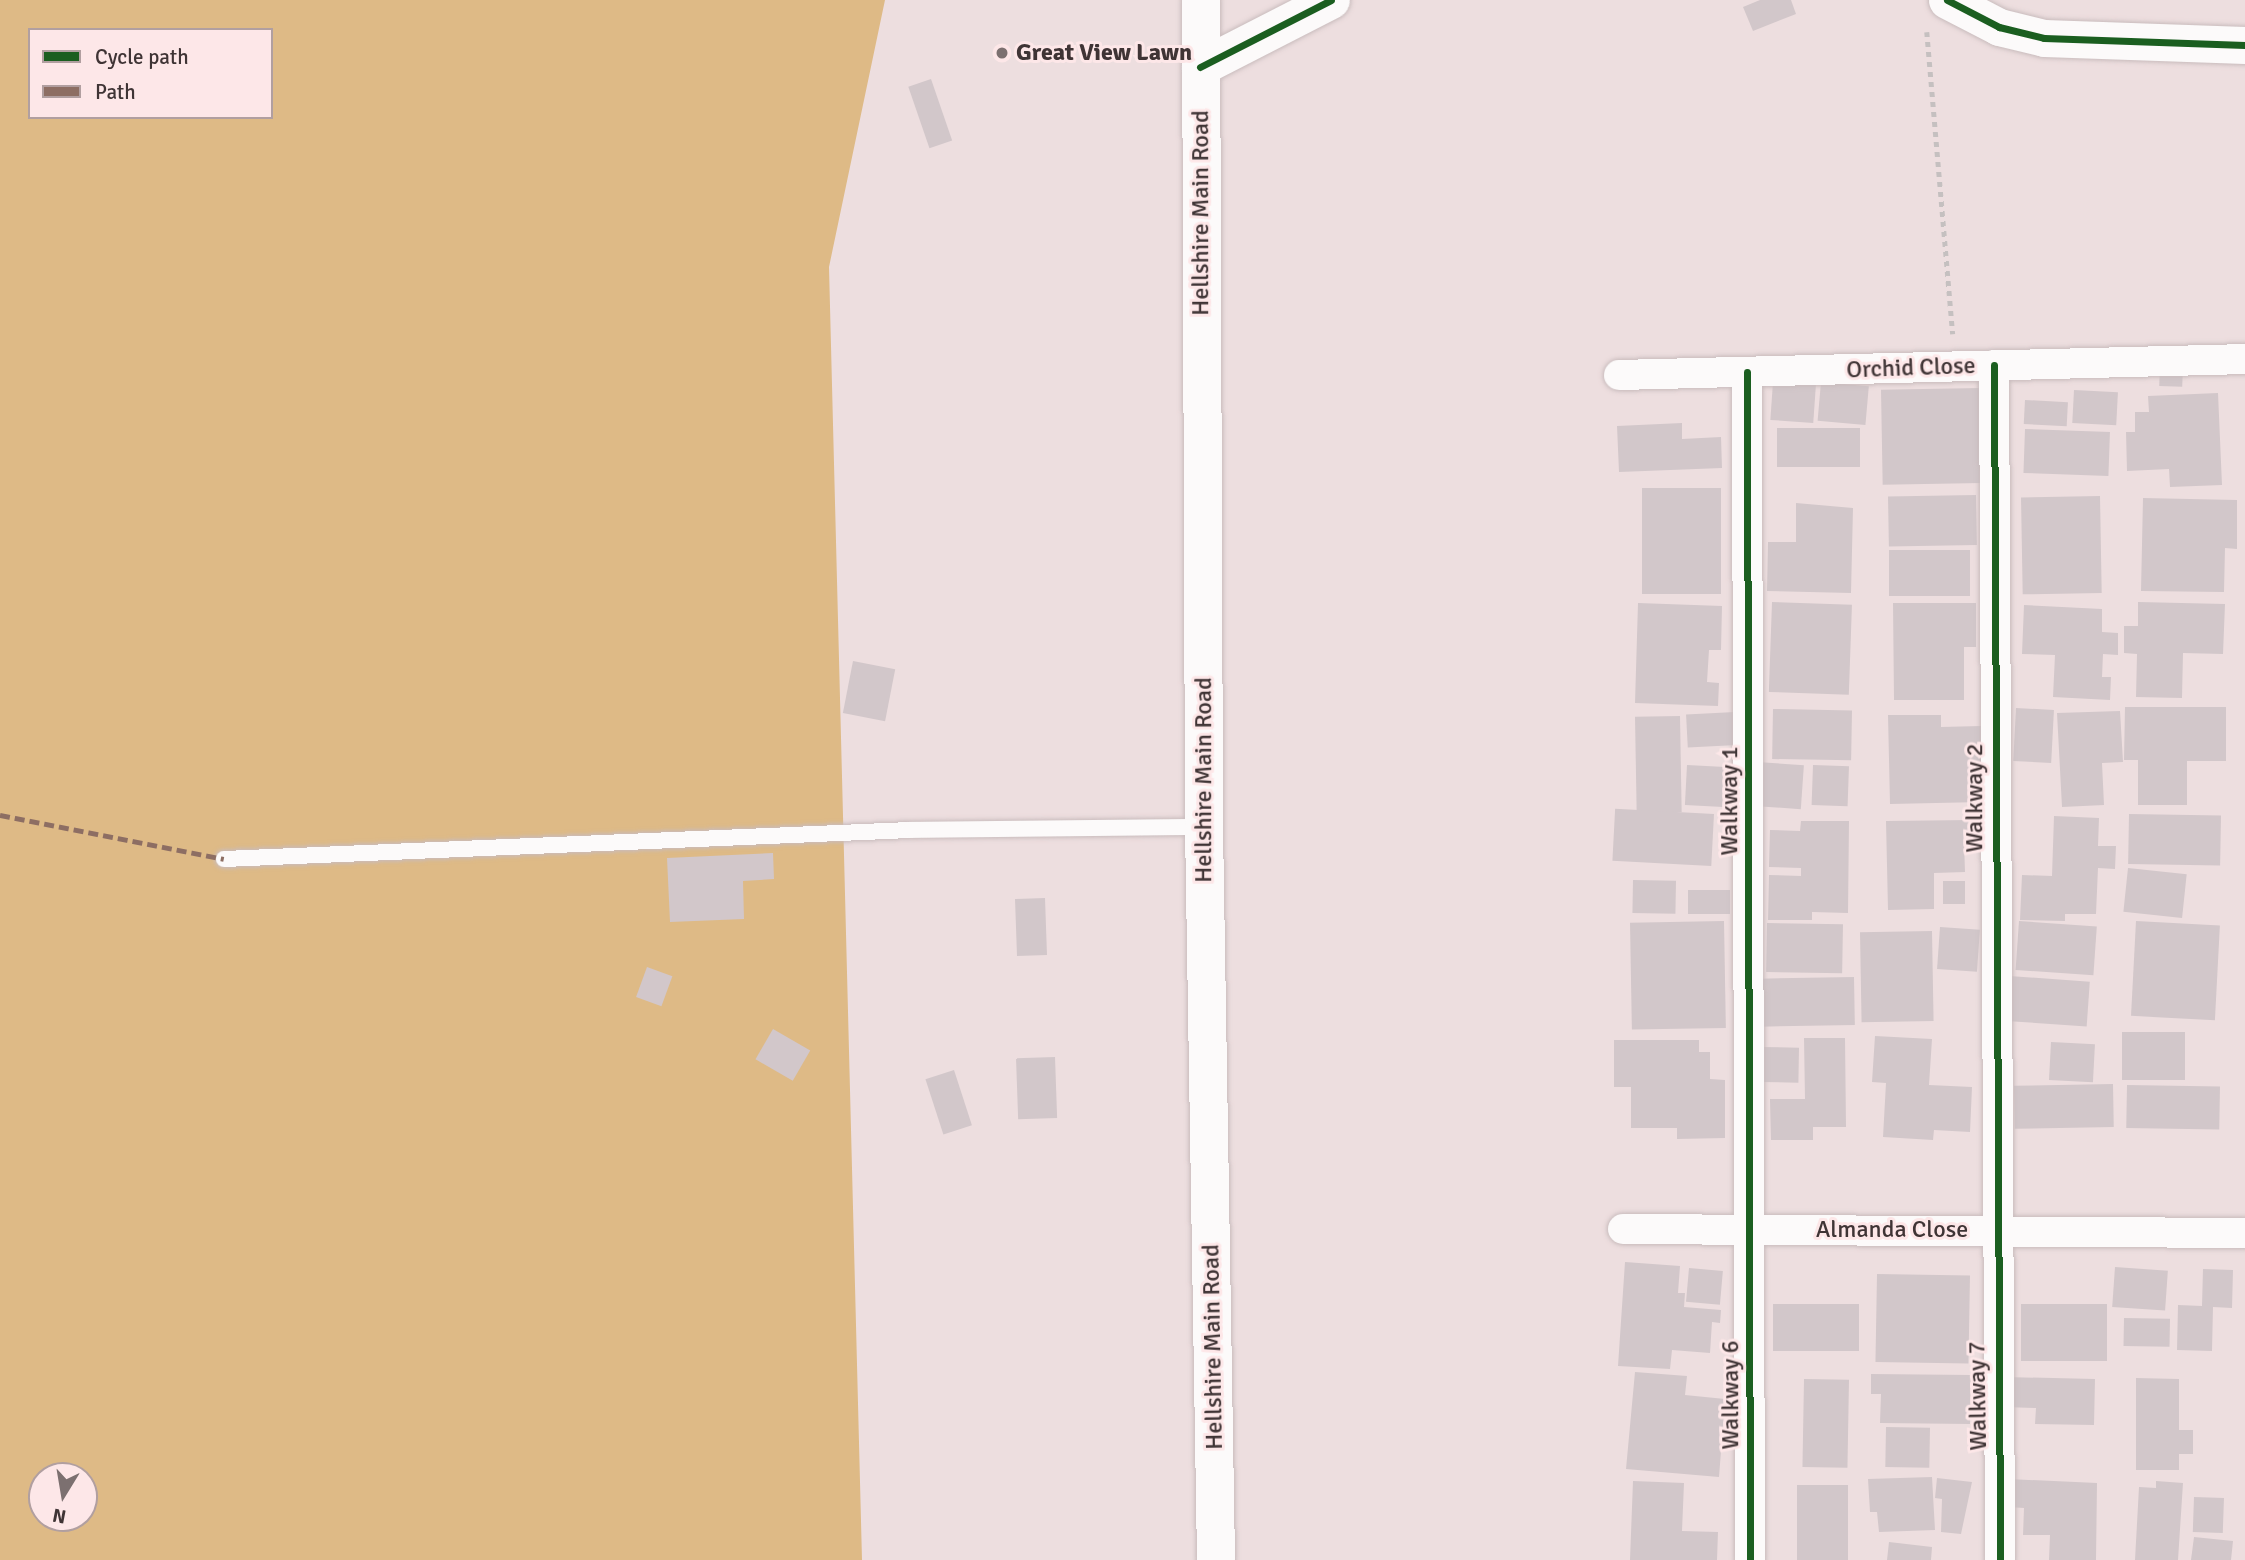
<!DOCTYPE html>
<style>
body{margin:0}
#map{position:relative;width:2245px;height:1560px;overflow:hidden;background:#eddedf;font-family:Signika,sans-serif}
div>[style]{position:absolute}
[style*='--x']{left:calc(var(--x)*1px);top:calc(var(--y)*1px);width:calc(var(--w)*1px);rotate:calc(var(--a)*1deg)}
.forest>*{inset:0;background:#deba86}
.building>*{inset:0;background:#d2c7ca;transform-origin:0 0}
.path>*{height:4.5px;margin-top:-2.25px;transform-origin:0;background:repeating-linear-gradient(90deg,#c5c0c0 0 5px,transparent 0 10px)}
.roads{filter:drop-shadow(0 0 2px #c9bcbd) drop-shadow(0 0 2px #c9bcbd)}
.service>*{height:16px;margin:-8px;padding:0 8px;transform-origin:8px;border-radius:8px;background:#fcfafa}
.minor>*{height:30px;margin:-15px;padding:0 15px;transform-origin:15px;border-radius:15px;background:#fcfafa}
.tertiary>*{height:37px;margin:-18.5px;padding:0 18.5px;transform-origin:18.5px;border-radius:18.5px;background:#fcfafa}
.secondary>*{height:38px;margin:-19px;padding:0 19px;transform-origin:19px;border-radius:19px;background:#fcfafa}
.quiet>*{height:5px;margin-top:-2.5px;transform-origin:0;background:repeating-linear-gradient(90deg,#8d6e63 0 10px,transparent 0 15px)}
.cycleway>*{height:7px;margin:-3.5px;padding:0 3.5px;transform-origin:3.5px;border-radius:3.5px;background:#1b5e20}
.dots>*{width:19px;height:19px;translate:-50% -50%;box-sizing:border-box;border:4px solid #fde7e8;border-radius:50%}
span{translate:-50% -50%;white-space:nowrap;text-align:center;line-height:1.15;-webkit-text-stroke:6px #fde7e8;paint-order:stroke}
.poi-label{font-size:24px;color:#3f3435;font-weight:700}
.left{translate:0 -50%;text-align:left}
.street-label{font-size:24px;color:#3f3435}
.legend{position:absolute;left:28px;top:28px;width:245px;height:91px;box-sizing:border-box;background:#fde7e8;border:2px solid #b19fa0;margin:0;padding:9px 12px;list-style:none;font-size:21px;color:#3f3435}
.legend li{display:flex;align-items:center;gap:14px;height:35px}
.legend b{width:35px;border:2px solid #b19fa0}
.north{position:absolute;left:28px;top:1462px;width:70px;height:70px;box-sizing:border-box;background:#fde7e8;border:2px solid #b19fa0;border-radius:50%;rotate:191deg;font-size:19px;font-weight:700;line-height:28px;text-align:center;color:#3f3435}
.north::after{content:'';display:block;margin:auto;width:24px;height:32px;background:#7c7070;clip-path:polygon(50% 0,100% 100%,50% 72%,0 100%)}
</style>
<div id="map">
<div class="forest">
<i style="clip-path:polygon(evenodd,0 0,885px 0,829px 267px,862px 1560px,0 1560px,0 0,30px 30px,271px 30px,271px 117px,30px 117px,30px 30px,0 0,42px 1476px,84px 1476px,84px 1518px,42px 1518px,42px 1476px)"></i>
</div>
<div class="building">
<i style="clip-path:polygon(1760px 0,1791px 0,1796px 14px,1753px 31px,1743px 7px)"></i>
<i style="left:931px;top:79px;width:65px;height:24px;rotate:71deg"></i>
<i style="left:2160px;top:364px;width:23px;height:22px;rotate:2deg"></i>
<i style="left:1773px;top:382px;width:43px;height:38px;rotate:4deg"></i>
<i style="left:1821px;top:382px;width:48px;height:39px;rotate:5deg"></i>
<i style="left:1980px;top:388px;width:95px;height:99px;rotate:89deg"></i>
<i style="left:2074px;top:390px;width:44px;height:33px;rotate:3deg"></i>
<i style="clip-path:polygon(2218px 393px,2222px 485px,2170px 487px,2169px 469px,2127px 471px,2126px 432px,2135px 432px,2135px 412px,2149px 412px,2148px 396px)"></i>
<i style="left:2025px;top:400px;width:43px;height:24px;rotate:3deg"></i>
<i style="clip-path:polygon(1682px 423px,1682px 439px,1721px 437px,1722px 468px,1619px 472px,1617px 426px)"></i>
<i style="left:1860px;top:428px;width:39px;height:83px;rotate:90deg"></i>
<i style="left:2025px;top:429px;width:85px;height:44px;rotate:2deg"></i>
<i style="left:1721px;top:488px;width:106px;height:79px;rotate:90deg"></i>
<i style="left:1976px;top:495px;width:50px;height:88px;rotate:89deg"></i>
<i style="left:2100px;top:496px;width:97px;height:79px;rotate:89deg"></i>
<i style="clip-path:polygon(2143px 498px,2237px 500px,2237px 549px,2225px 548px,2224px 592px,2141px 591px)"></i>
<i style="clip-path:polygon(1796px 503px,1853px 508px,1851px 593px,1767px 591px,1768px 542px,1796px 542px)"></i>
<i style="left:1970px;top:550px;width:46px;height:81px;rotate:90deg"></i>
<i style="left:1772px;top:602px;width:80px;height:90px;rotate:2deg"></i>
<i style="clip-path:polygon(2138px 602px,2225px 604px,2223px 654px,2183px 653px,2182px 698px,2136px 697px,2137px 654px,2124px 653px,2124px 626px,2138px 626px)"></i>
<i style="clip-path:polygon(1638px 603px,1722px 606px,1721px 650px,1709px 650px,1707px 682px,1719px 683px,1718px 706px,1635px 703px)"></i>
<i style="clip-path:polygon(1893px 603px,1976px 603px,1976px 647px,1964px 647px,1964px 700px,1894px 700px)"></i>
<i style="clip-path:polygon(2024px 605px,2102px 609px,2102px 632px,2118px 633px,2118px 655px,2103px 654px,2102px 677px,2111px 677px,2110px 700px,2053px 697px,2055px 655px,2022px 654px)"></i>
<i style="left:853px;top:661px;width:43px;height:53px;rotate:11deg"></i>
<i style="clip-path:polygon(2125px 707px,2226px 707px,2226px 761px,2187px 761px,2187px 805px,2138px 805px,2138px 760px,2124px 760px)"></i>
<i style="left:2016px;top:708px;width:38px;height:53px;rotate:3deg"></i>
<i style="left:1773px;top:709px;width:79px;height:50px;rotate:1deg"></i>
<i style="clip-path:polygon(2120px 711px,2123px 762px,2102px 763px,2104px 805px,2062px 807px,2057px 713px)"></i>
<i style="left:1735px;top:712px;width:33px;height:49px;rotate:87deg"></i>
<i style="clip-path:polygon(1888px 715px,1941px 715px,1941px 727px,1981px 726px,1982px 802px,1890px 804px)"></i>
<i style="left:1680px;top:716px;width:96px;height:45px;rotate:89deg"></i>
<i style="left:1757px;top:762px;width:47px;height:44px;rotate:4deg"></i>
<i style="left:1687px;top:765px;width:43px;height:40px;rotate:3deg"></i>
<i style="left:1813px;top:765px;width:36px;height:40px;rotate:2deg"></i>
<i style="left:1714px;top:814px;width:52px;height:99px;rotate:93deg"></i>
<i style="left:2129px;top:814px;width:92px;height:50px;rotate:1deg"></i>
<i style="clip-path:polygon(2054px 816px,2099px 818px,2098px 846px,2116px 846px,2115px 869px,2098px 868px,2096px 914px,2065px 914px,2065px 921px,2020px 920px,2022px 875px,2052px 876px)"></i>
<i style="clip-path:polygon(1972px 820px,1973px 842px,1964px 842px,1965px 872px,1934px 873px,1934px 909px,1888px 910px,1886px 821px)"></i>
<i style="clip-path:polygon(1801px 821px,1849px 821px,1848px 913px,1812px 912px,1812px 920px,1768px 920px,1769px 875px,1801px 876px,1801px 868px,1769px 867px,1770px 830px,1800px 831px)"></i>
<i style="clip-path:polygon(773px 853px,774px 879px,743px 881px,744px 919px,670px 922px,667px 858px)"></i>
<i style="left:2128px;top:868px;width:59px;height:44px;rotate:6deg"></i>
<i style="left:1633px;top:880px;width:43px;height:33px;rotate:1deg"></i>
<i style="left:1943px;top:881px;width:22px;height:23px"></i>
<i style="left:1730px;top:890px;width:24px;height:42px;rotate:90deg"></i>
<i style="left:1045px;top:898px;width:57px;height:30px;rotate:88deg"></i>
<i style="left:1724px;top:921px;width:107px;height:94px;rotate:89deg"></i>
<i style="left:2019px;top:921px;width:78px;height:49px;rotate:4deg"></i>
<i style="left:2136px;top:921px;width:84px;height:95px;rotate:3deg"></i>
<i style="left:1767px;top:923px;width:76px;height:49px;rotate:1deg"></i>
<i style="left:1940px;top:927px;width:40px;height:42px;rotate:4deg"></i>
<i style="left:1932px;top:931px;width:90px;height:72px;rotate:89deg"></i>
<i style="left:647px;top:967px;width:27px;height:32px;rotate:20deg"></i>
<i style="left:2009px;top:976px;width:81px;height:45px;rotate:4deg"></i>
<i style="left:1854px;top:977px;width:48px;height:95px;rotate:89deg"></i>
<i style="left:773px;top:1029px;width:43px;height:35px;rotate:30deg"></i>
<i style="left:2122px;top:1032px;width:63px;height:48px"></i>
<i style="clip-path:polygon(1875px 1036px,1932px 1039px,1929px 1085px,1972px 1087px,1970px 1132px,1934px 1130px,1933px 1140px,1883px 1137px,1886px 1083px,1872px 1082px)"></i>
<i style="clip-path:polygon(1804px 1038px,1845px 1038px,1846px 1127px,1813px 1127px,1813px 1140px,1771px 1140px,1770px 1099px,1805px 1099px)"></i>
<i style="clip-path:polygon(1614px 1040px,1699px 1040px,1699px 1052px,1710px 1052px,1710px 1079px,1725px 1080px,1725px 1138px,1677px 1139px,1677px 1128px,1631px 1128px,1631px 1087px,1614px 1087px)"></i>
<i style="left:2051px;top:1042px;width:44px;height:38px;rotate:3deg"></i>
<i style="left:1760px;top:1047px;width:39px;height:35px;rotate:1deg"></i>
<i style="left:1055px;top:1057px;width:61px;height:39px;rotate:88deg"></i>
<i style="left:954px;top:1070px;width:58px;height:30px;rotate:72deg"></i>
<i style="left:2113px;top:1084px;width:43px;height:99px;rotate:89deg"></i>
<i style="left:2127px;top:1085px;width:93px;height:43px;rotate:1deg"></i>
<i style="clip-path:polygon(1625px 1262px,1680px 1266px,1678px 1293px,1685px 1293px,1684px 1307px,1721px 1310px,1720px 1323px,1712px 1322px,1710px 1353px,1672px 1350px,1670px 1369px,1618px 1366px)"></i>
<i style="left:2115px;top:1267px;width:53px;height:40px;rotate:4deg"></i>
<i style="left:1689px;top:1268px;width:34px;height:34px;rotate:5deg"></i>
<i style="clip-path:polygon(2203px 1269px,2233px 1270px,2232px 1308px,2213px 1307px,2212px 1351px,2177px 1350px,2178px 1305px,2202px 1306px)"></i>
<i style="left:1877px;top:1274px;width:93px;height:88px;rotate:1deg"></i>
<i style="left:1773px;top:1304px;width:86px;height:47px"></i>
<i style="left:2021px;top:1304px;width:86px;height:57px"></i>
<i style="left:2124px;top:1318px;width:46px;height:28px;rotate:1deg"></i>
<i style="clip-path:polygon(1635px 1372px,1687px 1376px,1685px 1395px,1725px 1399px,1719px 1477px,1626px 1469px)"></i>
<i style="clip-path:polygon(1871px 1374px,1971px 1375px,1970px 1424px,1880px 1423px,1881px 1394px,1871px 1394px)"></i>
<i style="clip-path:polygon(2005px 1377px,2095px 1379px,2094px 1425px,2035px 1424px,2036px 1408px,2004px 1407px)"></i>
<i style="clip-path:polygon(2136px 1378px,2179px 1379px,2179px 1430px,2193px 1430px,2193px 1454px,2179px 1454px,2179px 1470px,2136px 1470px)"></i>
<i style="left:1804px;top:1379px;width:45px;height:88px;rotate:1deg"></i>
<i style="left:1886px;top:1427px;width:44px;height:40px;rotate:1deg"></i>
<i style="clip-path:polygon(1932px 1477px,1935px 1530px,1879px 1532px,1877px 1512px,1870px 1512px,1868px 1479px)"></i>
<i style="clip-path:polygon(1937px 1478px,1972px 1482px,1961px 1534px,1941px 1532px,1942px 1499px,1935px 1498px)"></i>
<i style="clip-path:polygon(2008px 1479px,2097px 1483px,2096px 1560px,2049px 1560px,2050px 1535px,2023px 1535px,2024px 1508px,2008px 1507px)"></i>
<i style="clip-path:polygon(1633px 1481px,1684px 1483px,1682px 1531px,1718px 1532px,1717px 1560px,1630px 1560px)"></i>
<i style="clip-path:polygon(2156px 1481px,2183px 1483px,2178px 1560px,2135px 1560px,2139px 1487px,2156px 1488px)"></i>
<i style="left:1797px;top:1485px;width:51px;height:75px"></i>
<i style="left:2194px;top:1497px;width:30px;height:35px;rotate:2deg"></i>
<i style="clip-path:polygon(2194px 1537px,2233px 1541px,2231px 1560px,2191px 1560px)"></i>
<i style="clip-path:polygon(1889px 1542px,1932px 1547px,1931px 1560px,1887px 1560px)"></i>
</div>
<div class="path">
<i style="--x:1927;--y:32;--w:303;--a:85.1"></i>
</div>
<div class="roads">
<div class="service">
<i style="--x:224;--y:859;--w:687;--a:-2.42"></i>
<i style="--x:910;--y:830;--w:294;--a:-0.6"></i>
</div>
<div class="minor">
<i style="--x:1994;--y:365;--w:1195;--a:89.71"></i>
<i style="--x:1747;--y:372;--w:1188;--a:89.86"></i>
<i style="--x:1619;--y:375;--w:626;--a:-1.46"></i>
<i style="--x:1623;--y:1229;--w:622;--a:0.37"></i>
</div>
<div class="tertiary">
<i style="--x:1947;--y:0;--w:59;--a:27.4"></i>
<i style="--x:1999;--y:27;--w:46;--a:13.7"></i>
<i style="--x:2044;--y:38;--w:201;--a:2"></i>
<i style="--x:1200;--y:67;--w:147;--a:-27.1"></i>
</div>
<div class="secondary">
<i style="--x:1201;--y:0;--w:827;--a:89.79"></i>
<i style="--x:1204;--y:827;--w:733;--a:89.06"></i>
</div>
</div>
<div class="quiet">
<i style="--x:0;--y:815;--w:228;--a:11.1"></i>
</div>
<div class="cycleway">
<i style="--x:1947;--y:0;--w:59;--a:27.4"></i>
<i style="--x:1999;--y:27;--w:46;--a:13.7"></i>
<i style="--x:2044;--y:38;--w:201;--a:2"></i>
<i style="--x:1200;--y:67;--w:147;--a:-27.1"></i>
<i style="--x:1994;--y:365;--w:1195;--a:89.71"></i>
<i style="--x:1747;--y:372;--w:1188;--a:89.86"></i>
</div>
<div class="dots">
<i style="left:1002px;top:53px;background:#7c7070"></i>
</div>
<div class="poi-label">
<span class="left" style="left:1016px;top:53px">Great View Lawn</span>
</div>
<div class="street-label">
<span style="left:1201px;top:213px;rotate:-90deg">Hellshire Main Road</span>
<span style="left:1911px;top:368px;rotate:-2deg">Orchid Close</span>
<span style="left:1204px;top:780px;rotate:-90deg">Hellshire Main Road</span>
<span style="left:1975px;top:798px;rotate:-90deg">Walkway 2</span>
<span style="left:1730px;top:801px;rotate:-90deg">Walkway 1</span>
<span style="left:1892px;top:1230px">Almanda Close</span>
<span style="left:1213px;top:1347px;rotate:-91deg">Hellshire Main Road</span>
<span style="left:1731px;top:1395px;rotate:-90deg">Walkway 6</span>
<span style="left:1978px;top:1396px;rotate:-91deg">Walkway 7</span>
</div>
<ul class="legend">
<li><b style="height:9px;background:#1b5e20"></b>Cycle path</li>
<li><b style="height:9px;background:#8d6e63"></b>Path</li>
</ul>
<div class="north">N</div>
</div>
